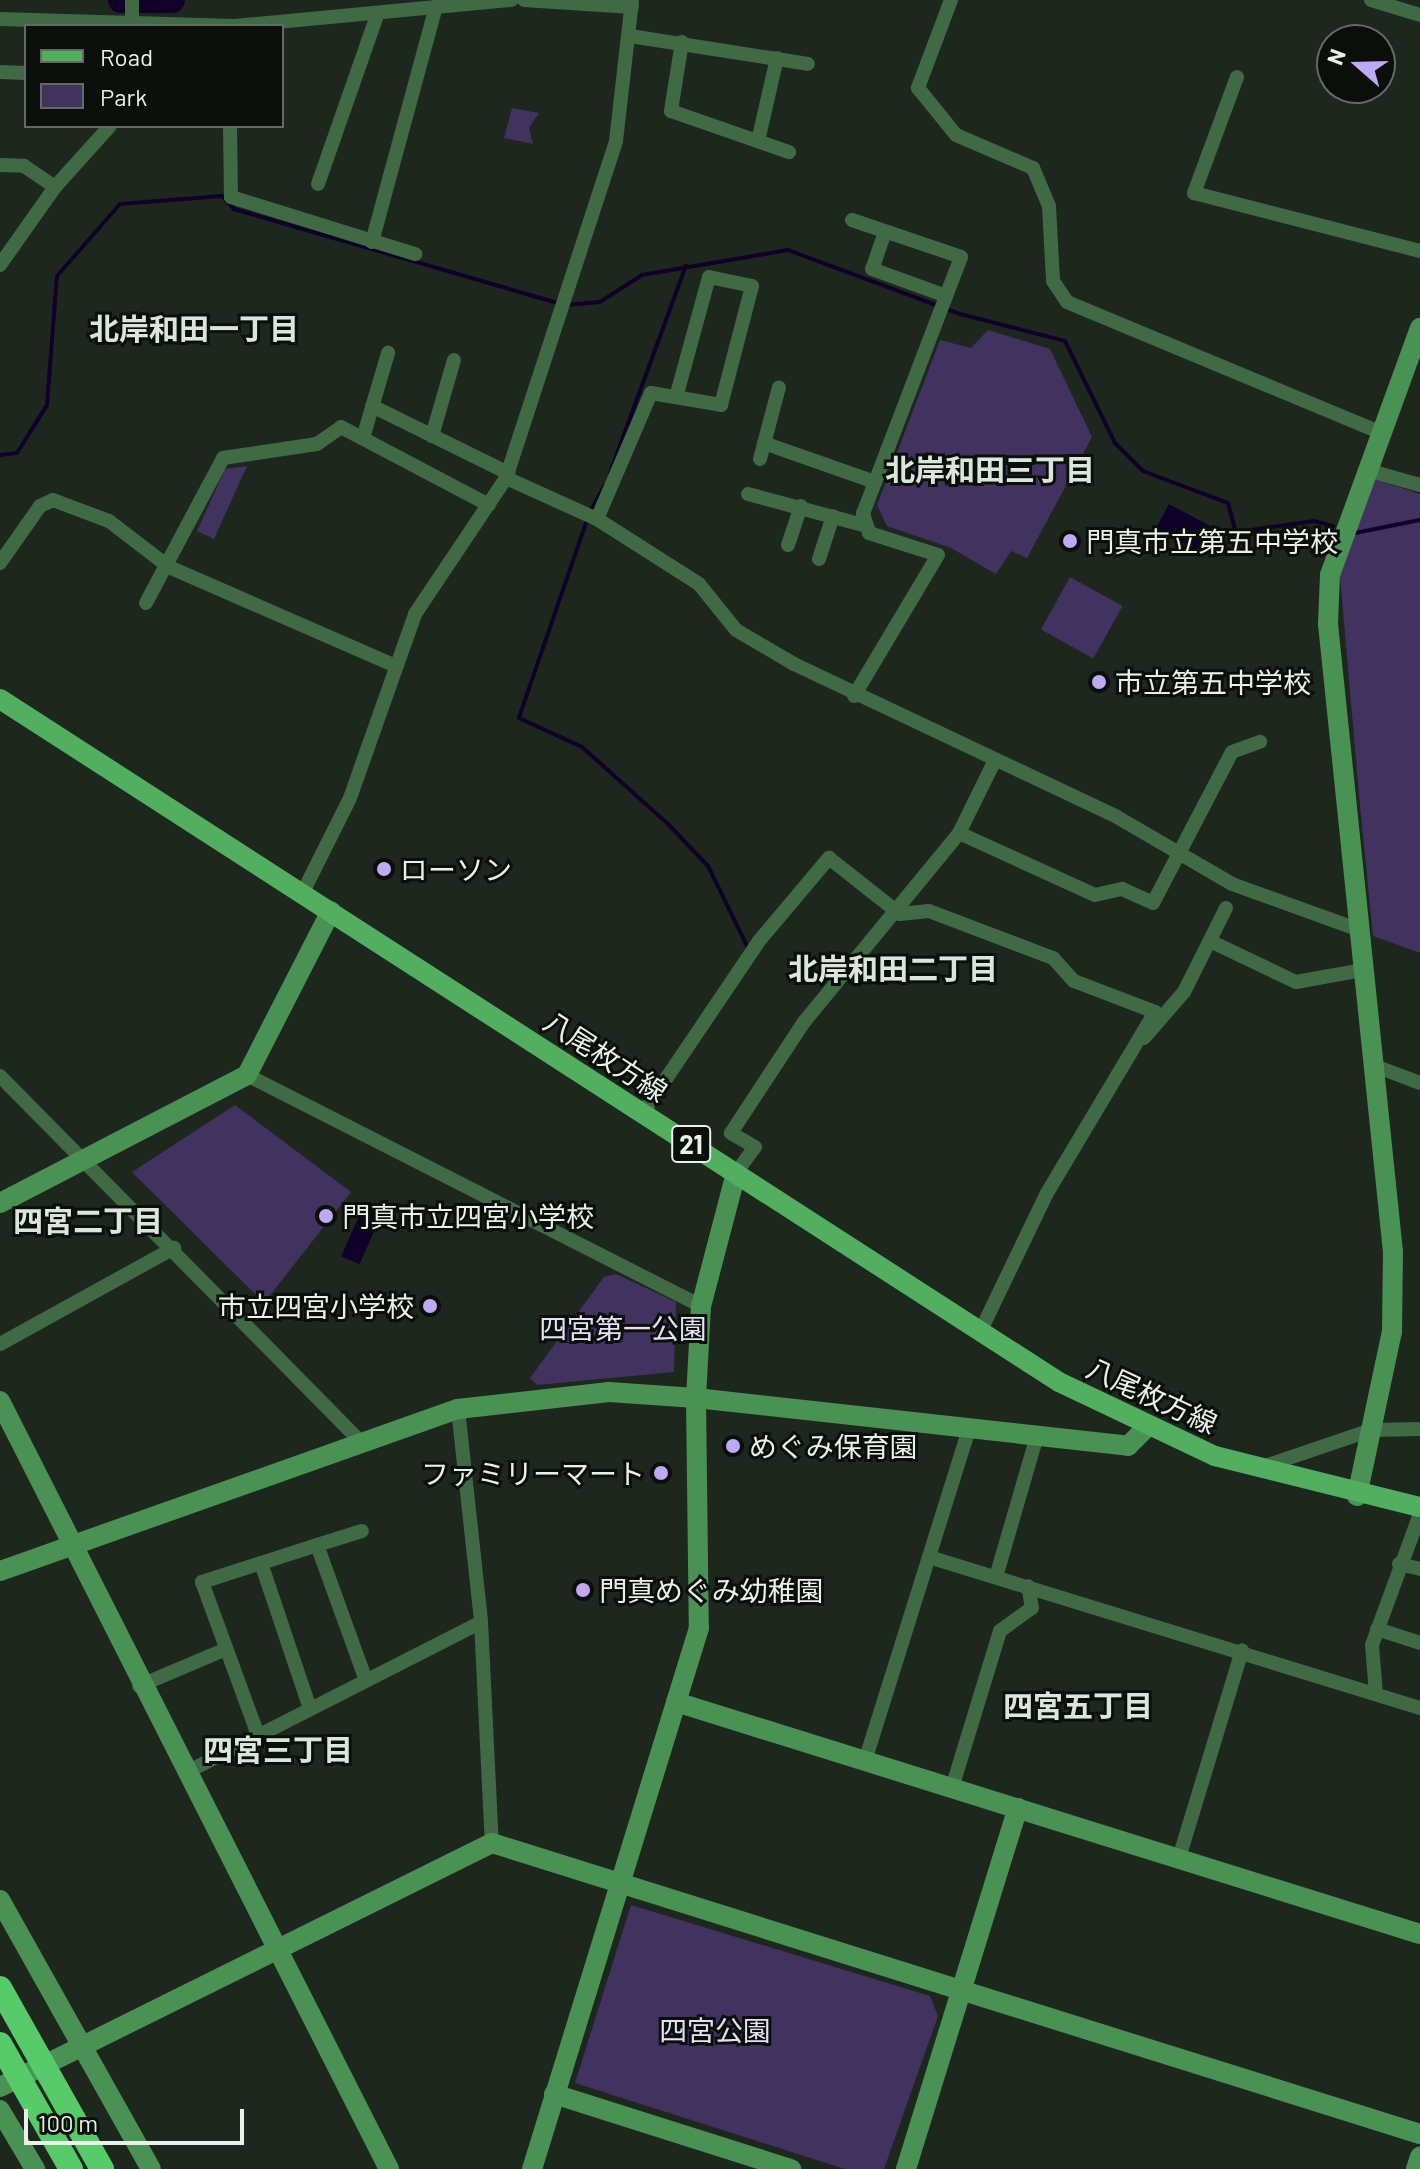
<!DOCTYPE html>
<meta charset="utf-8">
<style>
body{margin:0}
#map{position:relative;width:1420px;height:2169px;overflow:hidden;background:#1d271e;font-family:Barlow,"Noto Sans JP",sans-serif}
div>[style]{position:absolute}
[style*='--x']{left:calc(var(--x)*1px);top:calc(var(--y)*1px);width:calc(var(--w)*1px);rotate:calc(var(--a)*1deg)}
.green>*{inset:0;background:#41325f;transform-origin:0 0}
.water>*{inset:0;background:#11002a;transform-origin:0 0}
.stream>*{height:4px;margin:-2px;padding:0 2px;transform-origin:2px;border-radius:2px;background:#11002a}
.river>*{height:26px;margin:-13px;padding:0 13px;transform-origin:13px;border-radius:13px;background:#11002a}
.street>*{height:14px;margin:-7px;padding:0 7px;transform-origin:7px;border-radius:7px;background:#3f6a44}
.secondary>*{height:20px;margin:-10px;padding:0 10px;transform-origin:10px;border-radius:10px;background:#4a9154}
.primary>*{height:20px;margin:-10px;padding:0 10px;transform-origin:10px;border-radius:10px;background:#51af5f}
.highway-bridge>*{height:24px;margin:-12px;padding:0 12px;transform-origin:12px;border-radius:12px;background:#57ca6a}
.dots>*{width:22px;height:22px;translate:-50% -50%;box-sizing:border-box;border:4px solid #0a0f0b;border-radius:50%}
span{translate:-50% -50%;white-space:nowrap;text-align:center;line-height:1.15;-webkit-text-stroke:6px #0a0f0b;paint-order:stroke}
.shield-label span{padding:2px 6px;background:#0a0f0b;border:2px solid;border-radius:6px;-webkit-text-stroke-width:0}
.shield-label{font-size:26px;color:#eaf0ea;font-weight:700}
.poi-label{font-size:28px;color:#eaf0ea}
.left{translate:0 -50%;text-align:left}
.right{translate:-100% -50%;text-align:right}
.street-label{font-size:28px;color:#eaf0ea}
.park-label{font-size:28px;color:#e5e0f4}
.neighbourhood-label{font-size:30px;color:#d9e6da;font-weight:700}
.legend{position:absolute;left:24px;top:24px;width:260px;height:104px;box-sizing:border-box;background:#0a0f0b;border:2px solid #646964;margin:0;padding:10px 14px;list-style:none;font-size:24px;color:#eaf0ea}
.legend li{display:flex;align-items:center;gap:16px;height:40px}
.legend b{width:40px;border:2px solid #646964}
.north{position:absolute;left:1316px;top:24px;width:80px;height:80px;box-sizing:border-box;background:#0a0f0b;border:2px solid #646964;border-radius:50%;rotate:290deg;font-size:22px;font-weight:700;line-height:32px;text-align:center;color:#eaf0ea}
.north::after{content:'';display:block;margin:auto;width:28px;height:36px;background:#bfa9f4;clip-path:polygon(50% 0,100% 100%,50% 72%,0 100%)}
.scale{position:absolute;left:24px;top:2109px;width:220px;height:36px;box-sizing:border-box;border:4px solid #eaf0ea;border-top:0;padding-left:10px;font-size:24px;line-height:28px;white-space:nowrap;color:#eaf0ea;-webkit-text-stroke:6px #0a0f0b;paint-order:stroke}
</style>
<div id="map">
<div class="green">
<i style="clip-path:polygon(512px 108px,539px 113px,529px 128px,533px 144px,504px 138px)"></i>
<i style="clip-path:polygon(988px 330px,1050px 349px,1092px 437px,1027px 558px,1011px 551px,996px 574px,951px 548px,887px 526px,877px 505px,940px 340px,971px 348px)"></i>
<i style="clip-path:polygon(247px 466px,214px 539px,197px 531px,225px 469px)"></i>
<i style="clip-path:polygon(1374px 479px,1420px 494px,1420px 953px,1373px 936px,1359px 795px,1340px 577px)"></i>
<i style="left:1070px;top:577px;width:60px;height:60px;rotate:29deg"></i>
<i style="clip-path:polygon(235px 1105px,351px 1192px,264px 1303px,132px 1172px)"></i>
<i style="clip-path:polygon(616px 1274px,676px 1302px,674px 1372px,537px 1385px,530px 1378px,604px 1277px)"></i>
<i style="clip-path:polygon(631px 1905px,930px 1996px,938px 2016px,884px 2169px,845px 2169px,575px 2083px)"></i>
</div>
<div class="water">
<i style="left:1169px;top:504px;width:57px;height:28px;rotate:28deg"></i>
<i style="left:364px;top:1205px;width:20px;height:56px;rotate:24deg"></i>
</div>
<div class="stream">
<i style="--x:566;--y:305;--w:34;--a:-5"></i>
<i style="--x:600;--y:302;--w:50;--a:-32.7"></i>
<i style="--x:642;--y:275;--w:148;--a:-9.7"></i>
<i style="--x:788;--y:250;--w:184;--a:20.4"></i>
<i style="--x:960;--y:314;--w:108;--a:14.4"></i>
<i style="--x:1065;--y:341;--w:114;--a:63.9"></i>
<i style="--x:1115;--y:443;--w:40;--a:45"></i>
<i style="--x:1143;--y:471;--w:91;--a:20.6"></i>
<i style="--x:1228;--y:503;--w:30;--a:75"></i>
<i style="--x:1236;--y:532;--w:79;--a:-8"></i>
<i style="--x:1314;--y:521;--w:20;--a:15"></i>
<i style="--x:0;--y:455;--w:17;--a:-7"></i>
<i style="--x:17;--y:453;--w:57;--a:-58"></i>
<i style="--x:47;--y:405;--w:129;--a:-85.6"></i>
<i style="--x:57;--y:276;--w:96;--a:-48.8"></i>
<i style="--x:120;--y:204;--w:102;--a:-4.5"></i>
<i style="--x:222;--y:196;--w:18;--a:47"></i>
<i style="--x:234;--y:209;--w:337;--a:16.2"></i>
<i style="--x:610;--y:473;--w:221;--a:-69.9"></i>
<i style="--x:590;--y:512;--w:31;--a:-61"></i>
<i style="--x:587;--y:520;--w:209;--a:109"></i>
<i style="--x:519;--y:718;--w:69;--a:24.7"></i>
<i style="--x:582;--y:747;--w:115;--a:41.8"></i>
<i style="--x:668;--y:824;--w:58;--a:46.4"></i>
<i style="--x:708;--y:866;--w:93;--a:64"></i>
<i style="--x:1355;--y:533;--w:66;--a:-11.3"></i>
</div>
<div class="river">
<i style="--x:121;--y:0;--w:51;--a:0"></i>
</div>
<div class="street">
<i style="--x:524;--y:0;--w:108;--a:3.7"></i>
<i style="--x:951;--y:0;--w:94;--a:110.6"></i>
<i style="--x:918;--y:88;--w:60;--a:51"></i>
<i style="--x:956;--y:135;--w:84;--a:23.2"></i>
<i style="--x:1033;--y:168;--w:41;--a:67.2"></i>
<i style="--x:1049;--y:206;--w:75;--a:86.9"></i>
<i style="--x:1053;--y:281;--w:25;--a:56"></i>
<i style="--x:1067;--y:302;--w:339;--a:22.6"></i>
<i style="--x:1371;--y:0;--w:51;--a:17"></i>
<i style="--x:0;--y:19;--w:234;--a:1.7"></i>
<i style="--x:132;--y:26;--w:26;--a:-90"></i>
<i style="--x:235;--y:26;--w:278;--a:-5.4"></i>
<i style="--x:630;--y:36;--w:180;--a:8.9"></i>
<i style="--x:682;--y:42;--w:70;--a:99.1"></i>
<i style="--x:671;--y:111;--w:125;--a:19.2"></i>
<i style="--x:0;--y:72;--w:26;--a:2"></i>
<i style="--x:1237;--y:77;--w:124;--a:110.3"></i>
<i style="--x:1194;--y:193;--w:233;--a:14.4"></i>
<i style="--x:230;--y:126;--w:71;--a:89.2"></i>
<i style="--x:231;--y:197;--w:193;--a:17.2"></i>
<i style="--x:758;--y:141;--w:85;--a:-77.1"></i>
<i style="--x:0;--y:165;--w:24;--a:2"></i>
<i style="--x:24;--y:166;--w:37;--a:34"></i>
<i style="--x:318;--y:184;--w:181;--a:-70.7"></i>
<i style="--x:852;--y:220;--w:115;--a:18.7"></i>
<i style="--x:961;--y:257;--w:274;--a:110.9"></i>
<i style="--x:863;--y:513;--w:21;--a:73"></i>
<i style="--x:869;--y:533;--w:72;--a:17.7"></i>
<i style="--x:938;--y:555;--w:164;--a:120.8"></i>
<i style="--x:885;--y:232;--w:39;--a:109"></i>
<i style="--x:872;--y:269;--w:79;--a:20"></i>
<i style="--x:372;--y:242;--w:244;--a:-74.8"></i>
<i style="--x:0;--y:265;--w:95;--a:-54.8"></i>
<i style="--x:55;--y:187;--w:82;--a:-48"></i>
<i style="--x:372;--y:406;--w:152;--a:26.2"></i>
<i style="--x:432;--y:436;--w:79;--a:-73.9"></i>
<i style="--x:363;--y:438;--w:89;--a:-73.6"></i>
<i style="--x:764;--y:443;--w:118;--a:19.4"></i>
<i style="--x:760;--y:459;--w:74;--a:-75.2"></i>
<i style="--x:1367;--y:470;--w:55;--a:15.8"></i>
<i style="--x:506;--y:478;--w:100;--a:24.3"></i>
<i style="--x:597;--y:519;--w:121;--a:32.5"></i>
<i style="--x:699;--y:584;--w:59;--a:51.2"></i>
<i style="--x:736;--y:630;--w:67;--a:30.4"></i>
<i style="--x:794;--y:664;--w:357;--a:25.3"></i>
<i style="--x:1117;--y:817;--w:133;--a:30.2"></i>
<i style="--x:1232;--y:884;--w:133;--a:19.8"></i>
<i style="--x:748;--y:494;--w:123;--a:15.1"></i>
<i style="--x:597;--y:519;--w:137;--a:-66.8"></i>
<i style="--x:651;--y:393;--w:71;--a:9.7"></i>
<i style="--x:721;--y:405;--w:123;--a:-75.4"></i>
<i style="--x:752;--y:286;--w:44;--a:-168.2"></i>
<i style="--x:709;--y:277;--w:121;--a:105.3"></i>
<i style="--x:788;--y:545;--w:41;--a:-71.6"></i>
<i style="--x:819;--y:559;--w:45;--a:-72"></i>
<i style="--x:0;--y:563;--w:70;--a:-54.9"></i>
<i style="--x:40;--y:506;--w:14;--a:-25"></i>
<i style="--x:53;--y:500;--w:60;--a:20.6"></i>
<i style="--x:109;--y:521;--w:76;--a:37.5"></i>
<i style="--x:169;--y:567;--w:244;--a:23.6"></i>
<i style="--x:146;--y:603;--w:164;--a:-62"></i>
<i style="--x:223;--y:458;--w:95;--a:-8.5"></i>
<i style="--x:317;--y:444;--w:29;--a:-35"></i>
<i style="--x:341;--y:427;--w:167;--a:27.8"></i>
<i style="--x:959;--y:833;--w:149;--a:24.5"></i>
<i style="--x:1095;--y:895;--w:28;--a:-13"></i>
<i style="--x:1122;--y:889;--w:34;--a:24"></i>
<i style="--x:1153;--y:903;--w:170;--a:-62.4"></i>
<i style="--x:1232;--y:752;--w:30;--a:-20"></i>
<i style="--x:302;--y:894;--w:107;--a:-63.4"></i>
<i style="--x:350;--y:798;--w:195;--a:-70.5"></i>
<i style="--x:415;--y:614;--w:164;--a:-56.2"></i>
<i style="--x:506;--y:478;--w:354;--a:-71.9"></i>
<i style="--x:616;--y:141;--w:142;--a:-83.5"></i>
<i style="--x:1212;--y:942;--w:93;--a:25.5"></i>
<i style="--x:1296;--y:982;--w:67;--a:-10.3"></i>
<i style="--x:1144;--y:1038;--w:61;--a:-49"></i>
<i style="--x:1184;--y:992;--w:94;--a:-63.4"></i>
<i style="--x:1375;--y:1066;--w:48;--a:20.7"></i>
<i style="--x:247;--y:1075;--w:509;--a:26.97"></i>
<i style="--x:0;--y:1076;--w:510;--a:45.4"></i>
<i style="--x:643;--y:1113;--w:207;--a:-56"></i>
<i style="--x:759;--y:941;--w:109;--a:-49.9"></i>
<i style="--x:829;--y:858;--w:90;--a:38.3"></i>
<i style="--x:900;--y:914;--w:29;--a:-6"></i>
<i style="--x:929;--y:911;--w:133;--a:20.8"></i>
<i style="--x:1053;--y:958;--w:31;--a:48"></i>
<i style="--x:1074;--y:981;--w:87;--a:20.9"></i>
<i style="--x:1155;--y:1012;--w:213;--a:120.8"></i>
<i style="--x:1046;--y:1195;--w:150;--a:115.7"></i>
<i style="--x:736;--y:1173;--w:32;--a:-54"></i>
<i style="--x:755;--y:1147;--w:28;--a:-150"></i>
<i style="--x:731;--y:1133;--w:133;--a:-56.7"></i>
<i style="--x:804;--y:1022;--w:244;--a:-50.6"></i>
<i style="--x:959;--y:833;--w:81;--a:-63.7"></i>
<i style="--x:0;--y:1344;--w:199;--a:-28.9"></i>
<i style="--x:458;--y:1409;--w:214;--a:83.8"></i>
<i style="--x:481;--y:1622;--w:221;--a:87.2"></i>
<i style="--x:1259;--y:1468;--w:118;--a:-18.7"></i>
<i style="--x:1371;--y:1430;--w:49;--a:-1.2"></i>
<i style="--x:317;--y:1545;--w:47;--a:-17.3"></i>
<i style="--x:929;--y:1557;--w:514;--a:17.09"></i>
<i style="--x:261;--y:1563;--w:154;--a:71.4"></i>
<i style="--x:1399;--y:1564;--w:22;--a:13"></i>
<i style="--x:996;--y:1577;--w:147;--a:-73.8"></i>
<i style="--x:1377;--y:1629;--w:45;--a:18"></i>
<i style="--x:139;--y:1686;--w:95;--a:-23"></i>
<i style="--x:1376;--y:1694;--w:49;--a:-94.7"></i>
<i style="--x:1372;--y:1645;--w:140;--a:-69.9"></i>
<i style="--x:258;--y:1735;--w:163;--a:-110.1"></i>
<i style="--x:202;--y:1582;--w:121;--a:-17.8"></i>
<i style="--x:317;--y:1545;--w:144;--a:70.1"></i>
<i style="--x:865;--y:1761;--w:348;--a:-72.6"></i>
<i style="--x:187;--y:1772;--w:330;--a:-27"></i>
<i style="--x:952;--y:1788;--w:164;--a:-73"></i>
<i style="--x:1000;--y:1631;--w:39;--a:-36"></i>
<i style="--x:1032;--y:1608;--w:22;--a:-100"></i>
<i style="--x:1179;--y:1858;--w:217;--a:-73.1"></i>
</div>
<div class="secondary">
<i style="--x:736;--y:1173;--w:138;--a:104.7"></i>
<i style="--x:701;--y:1306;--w:92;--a:93.1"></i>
<i style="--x:696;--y:1398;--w:435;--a:6.3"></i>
<i style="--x:1128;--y:1446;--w:25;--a:-45"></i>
<i style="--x:0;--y:1203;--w:278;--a:-27.4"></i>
<i style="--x:247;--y:1075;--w:184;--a:-62.9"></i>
<i style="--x:0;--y:1401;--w:861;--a:63.14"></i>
<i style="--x:1357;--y:1496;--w:168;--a:-78"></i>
<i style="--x:1392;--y:1332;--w:80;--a:-89.3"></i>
<i style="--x:1393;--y:1252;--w:631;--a:-95.91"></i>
<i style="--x:1328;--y:624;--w:49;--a:-87.7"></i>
<i style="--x:1330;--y:575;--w:263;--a:-70"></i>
<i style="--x:0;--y:1571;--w:486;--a:-19.5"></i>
<i style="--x:458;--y:1409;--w:152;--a:-6.4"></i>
<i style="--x:609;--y:1392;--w:87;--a:3.9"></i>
<i style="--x:696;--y:1398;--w:230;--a:89.3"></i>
<i style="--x:699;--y:1628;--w:566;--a:107.15"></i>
<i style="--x:676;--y:1702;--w:779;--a:17.32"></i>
<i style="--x:0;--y:1900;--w:308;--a:60.7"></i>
<i style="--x:0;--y:2087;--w:549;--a:-26.38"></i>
<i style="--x:492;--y:1843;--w:973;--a:17.41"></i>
<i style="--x:554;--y:2094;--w:249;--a:17.6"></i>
<i style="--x:0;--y:2110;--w:69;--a:59.3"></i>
<i style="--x:906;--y:2169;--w:378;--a:-72.8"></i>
<i style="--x:1416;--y:2169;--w:13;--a:-72"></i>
</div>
<div class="primary">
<i style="--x:0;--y:699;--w:1260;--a:32.82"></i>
<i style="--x:1059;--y:1382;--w:173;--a:25.4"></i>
<i style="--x:1215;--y:1456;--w:211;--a:14"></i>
</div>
<div class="highway-bridge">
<i style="--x:0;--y:1988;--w:208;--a:60.6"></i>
<i style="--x:0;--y:2044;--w:144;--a:60.4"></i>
</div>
<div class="dots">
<i style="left:1070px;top:541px;background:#bfa9f4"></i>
<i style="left:1099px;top:682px;background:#bfa9f4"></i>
<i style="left:384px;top:869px;background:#bfa9f4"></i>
<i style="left:326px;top:1216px;background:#bfa9f4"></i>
<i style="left:430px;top:1306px;background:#bfa9f4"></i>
<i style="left:733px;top:1446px;background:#bfa9f4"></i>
<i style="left:661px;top:1473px;background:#bfa9f4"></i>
<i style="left:583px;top:1590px;background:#bfa9f4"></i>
</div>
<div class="shield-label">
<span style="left:691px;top:1144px">21</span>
</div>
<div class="poi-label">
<span class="left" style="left:1086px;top:541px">門真市立第五中学校</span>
<span class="left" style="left:1115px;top:682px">市立第五中学校</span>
<span class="left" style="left:400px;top:869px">ローソン</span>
<span class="left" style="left:342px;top:1216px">門真市立四宮小学校</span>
<span class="right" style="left:414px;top:1306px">市立四宮小学校</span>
<span class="left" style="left:749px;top:1446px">めぐみ保育園</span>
<span class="right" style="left:645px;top:1473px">ファミリーマート</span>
<span class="left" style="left:599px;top:1590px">門真めぐみ幼稚園</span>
</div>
<div class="street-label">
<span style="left:606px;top:1056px;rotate:33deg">八尾枚方線</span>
<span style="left:1152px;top:1395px;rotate:25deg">八尾枚方線</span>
</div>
<div class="park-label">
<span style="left:623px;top:1328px">四宮第一公園</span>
<span style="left:715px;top:2030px">四宮公園</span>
</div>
<div class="neighbourhood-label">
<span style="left:194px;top:328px">北岸和田一丁目</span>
<span style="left:990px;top:469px">北岸和田三丁目</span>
<span style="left:893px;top:968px">北岸和田二丁目</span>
<span style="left:88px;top:1220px">四宮二丁目</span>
<span style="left:1078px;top:1705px">四宮五丁目</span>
<span style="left:278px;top:1749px">四宮三丁目</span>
</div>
<ul class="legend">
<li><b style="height:10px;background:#51af5f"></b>Road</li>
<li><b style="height:22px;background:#41325f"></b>Park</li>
</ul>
<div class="north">N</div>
<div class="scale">100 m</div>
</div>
